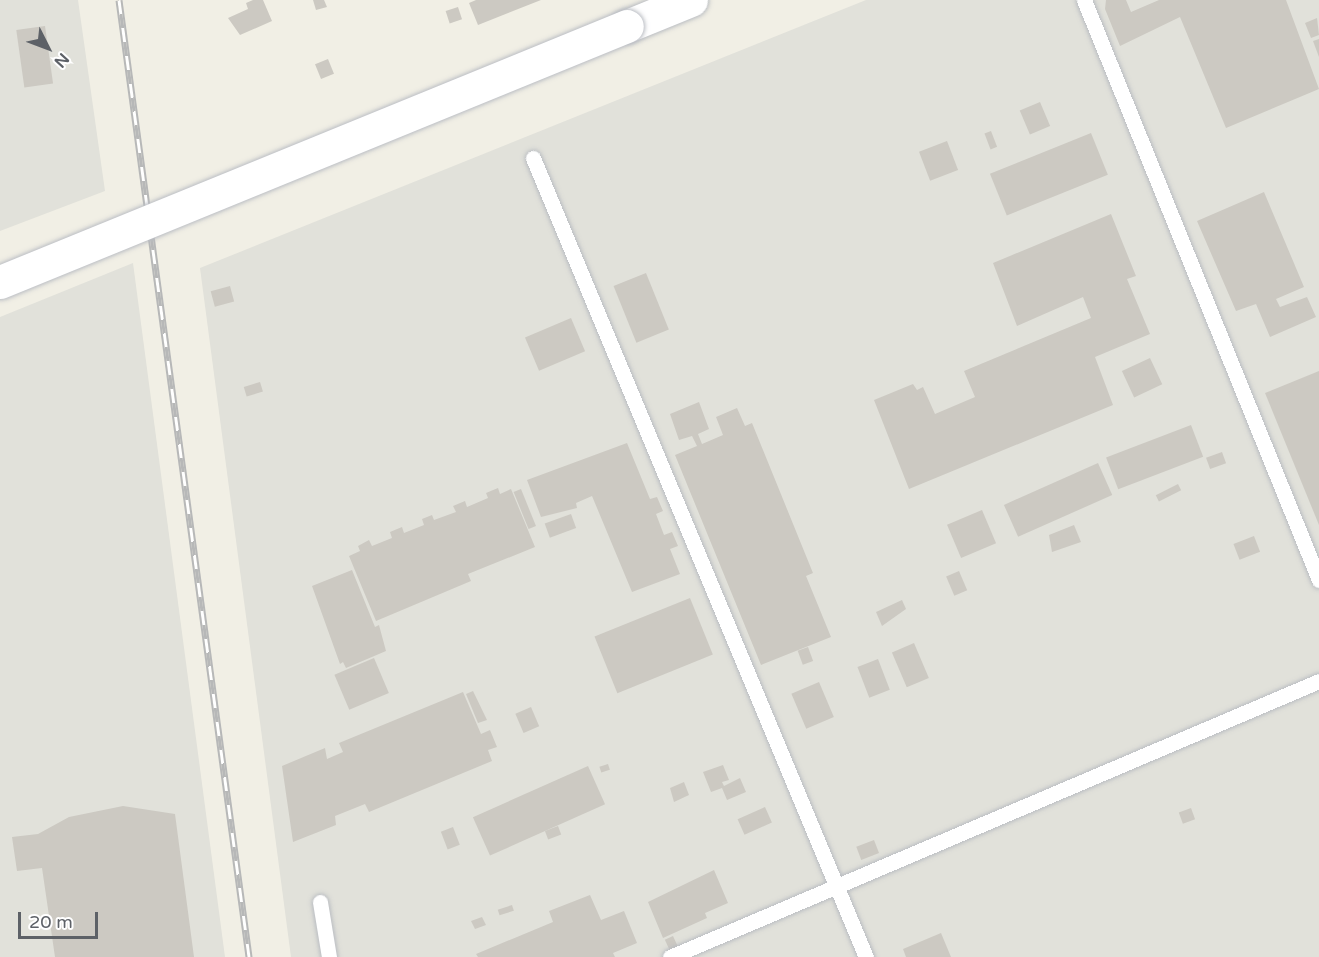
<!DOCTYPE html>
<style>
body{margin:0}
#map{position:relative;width:1319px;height:957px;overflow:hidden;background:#f1efe5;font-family:"Varela Round",sans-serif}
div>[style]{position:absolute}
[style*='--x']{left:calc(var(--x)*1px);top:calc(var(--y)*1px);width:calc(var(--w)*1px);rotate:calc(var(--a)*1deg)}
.industrial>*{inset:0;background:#e1e1da}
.building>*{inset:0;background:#ccc9c2;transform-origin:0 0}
.roads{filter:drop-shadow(0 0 2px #babdc2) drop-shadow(0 0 2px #babdc2)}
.lane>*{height:15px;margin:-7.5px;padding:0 7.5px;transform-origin:7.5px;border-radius:7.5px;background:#fff}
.secondary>*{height:33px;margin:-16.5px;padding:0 16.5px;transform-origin:16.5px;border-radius:16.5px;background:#fff}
.rail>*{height:7px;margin-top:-3.5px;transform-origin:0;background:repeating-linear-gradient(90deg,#fff 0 14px,#b7b8b8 0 28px);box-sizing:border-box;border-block:2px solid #b7b8b8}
.bridges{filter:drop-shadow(0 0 2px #bbbec4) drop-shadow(0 0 2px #bbbec4)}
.secondary-bridge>*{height:33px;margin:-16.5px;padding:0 16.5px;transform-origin:16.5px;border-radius:16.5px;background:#fff}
span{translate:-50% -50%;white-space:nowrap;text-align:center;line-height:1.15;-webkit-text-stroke:5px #fff;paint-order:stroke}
.north{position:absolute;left:18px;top:18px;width:60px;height:60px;-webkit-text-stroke:4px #fff;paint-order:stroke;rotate:132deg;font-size:16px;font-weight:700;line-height:24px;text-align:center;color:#5d6167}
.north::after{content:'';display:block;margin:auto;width:21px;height:27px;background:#5d6167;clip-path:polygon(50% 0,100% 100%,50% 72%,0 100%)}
.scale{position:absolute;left:18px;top:912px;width:80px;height:27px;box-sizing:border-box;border:3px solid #5d6167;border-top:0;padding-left:8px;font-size:18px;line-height:21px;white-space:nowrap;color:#5d6167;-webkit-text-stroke:4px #fff;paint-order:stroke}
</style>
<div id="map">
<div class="industrial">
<i style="clip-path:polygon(0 0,78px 0,105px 191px,0 231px)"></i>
<i style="clip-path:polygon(866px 0,1319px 0,1319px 957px,291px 957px,200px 268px)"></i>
<i style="clip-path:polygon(133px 263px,225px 957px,0 957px,0 317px)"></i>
</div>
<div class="building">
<i style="clip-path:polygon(253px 0,263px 0,272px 21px,240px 35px,228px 18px,248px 9px,246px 3px)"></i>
<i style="clip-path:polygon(313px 0,324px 0,327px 7px,316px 10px)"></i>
<i style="clip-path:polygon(476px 0,541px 0,478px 25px,469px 3px)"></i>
<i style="clip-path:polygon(1106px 0,1126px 0,1131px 12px,1159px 0,1286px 0,1319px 89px,1226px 128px,1180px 17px,1120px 46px,1105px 9px)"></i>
<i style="left:458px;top:7px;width:13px;height:13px;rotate:72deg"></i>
<i style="clip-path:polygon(1317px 18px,1319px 35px,1311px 38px,1305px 23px)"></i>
<i style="left:45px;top:26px;width:58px;height:29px;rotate:82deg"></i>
<i style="clip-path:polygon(1319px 39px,1319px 57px,1313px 41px)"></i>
<i style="left:328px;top:59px;width:16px;height:14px;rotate:68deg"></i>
<i style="left:1040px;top:102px;width:26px;height:22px;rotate:67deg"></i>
<i style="left:991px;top:131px;width:17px;height:7px;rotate:69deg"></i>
<i style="left:1091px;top:133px;width:45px;height:109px;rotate:68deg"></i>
<i style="left:947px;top:141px;width:31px;height:30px;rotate:69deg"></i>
<i style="clip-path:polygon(1264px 192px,1304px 287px,1276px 299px,1280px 307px,1307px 297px,1316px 317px,1270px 337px,1256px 304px,1236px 311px,1197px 221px)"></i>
<i style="clip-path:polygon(1111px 214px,1136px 276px,1127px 279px,1150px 334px,1095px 357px,1113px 405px,909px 489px,874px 400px,913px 384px,917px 390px,923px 387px,935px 414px,975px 397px,964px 371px,1091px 318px,1083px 297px,1017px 326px,993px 263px)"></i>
<i style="left:646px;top:273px;width:61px;height:35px;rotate:68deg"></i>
<i style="left:230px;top:286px;width:16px;height:20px;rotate:75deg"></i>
<i style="left:571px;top:318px;width:36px;height:50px;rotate:67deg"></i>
<i style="left:1150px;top:358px;width:29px;height:31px;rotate:65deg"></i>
<i style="clip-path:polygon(1319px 371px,1319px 525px,1265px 393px)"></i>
<i style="left:260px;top:382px;width:10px;height:17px;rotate:73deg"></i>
<i style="clip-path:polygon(699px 402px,709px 429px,698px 434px,702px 444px,723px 435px,716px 417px,737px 408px,745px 426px,752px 423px,813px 573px,806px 576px,831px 637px,761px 665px,675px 455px,697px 446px,692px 436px,679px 440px,670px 414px)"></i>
<i style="left:1191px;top:425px;width:34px;height:91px;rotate:69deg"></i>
<i style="clip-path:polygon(627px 443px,650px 499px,657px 497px,663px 511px,656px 514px,664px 535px,672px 532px,678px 546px,670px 549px,680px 574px,632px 592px,592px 496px,576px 503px,577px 508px,541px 517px,527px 480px)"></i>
<i style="left:1222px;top:452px;width:12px;height:17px;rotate:70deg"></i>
<i style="left:1098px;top:463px;width:35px;height:103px;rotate:66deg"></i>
<i style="left:1178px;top:484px;width:7px;height:25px;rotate:63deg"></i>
<i style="clip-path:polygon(498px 488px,500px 494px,511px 489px,535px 547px,468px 574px,471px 581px,376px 621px,349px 556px,360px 551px,358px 546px,369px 540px,372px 546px,392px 538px,390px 532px,402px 527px,404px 533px,424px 525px,422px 519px,432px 515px,434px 520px,456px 512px,453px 506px,465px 501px,467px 507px,488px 498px,486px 493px)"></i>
<i style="left:521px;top:489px;width:40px;height:8px;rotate:68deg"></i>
<i style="left:982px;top:510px;width:36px;height:38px;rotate:67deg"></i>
<i style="left:571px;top:514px;width:15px;height:28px;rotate:70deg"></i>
<i style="clip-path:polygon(1074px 525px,1081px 542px,1052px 552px,1049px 535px)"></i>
<i style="left:1254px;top:536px;width:17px;height:22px;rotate:69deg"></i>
<i style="clip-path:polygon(352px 570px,375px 627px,379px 625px,386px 651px,346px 668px,343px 662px,340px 664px,312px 586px)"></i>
<i style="left:959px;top:571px;width:21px;height:14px;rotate:67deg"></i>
<i style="left:690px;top:598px;width:61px;height:103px;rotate:68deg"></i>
<i style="clip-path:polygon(902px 600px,906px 609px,882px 626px,876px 612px)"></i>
<i style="left:914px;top:643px;width:38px;height:24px;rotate:67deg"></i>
<i style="left:808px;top:647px;width:15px;height:11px;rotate:70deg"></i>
<i style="left:374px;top:658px;width:38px;height:43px;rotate:67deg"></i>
<i style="left:878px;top:659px;width:33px;height:22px;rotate:69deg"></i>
<i style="left:819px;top:682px;width:38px;height:30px;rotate:67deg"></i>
<i style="clip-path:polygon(473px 691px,487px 720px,478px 723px,466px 694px)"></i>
<i style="clip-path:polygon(463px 692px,481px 734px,490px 730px,497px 747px,488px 750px,492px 761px,369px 812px,365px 804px,335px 816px,336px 825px,293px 842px,282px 766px,325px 748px,327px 759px,343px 752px,339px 743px)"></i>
<i style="left:531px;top:707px;width:21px;height:17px;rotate:67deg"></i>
<i style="left:608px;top:764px;width:6px;height:9px;rotate:72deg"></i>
<i style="clip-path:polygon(723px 765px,729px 780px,722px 782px,724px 786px,740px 778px,746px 792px,727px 800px,722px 788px,711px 792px,703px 772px)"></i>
<i style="left:588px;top:766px;width:42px;height:126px;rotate:66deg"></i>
<i style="clip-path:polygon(684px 782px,689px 795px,674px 802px,670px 788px)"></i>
<i style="clip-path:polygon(123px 806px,175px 814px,194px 957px,55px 957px,42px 868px,17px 871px,12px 837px,38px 834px,69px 817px)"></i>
<i style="left:765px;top:807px;width:17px;height:30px;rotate:66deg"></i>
<i style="left:1191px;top:808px;width:12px;height:13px;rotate:70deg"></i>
<i style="left:558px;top:826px;width:9px;height:14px;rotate:69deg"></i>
<i style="left:453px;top:827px;width:19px;height:13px;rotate:69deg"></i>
<i style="left:874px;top:840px;width:14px;height:19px;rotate:69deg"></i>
<i style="clip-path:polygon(714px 870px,728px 903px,705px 913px,707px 918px,663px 938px,648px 902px)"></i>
<i style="clip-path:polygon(590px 895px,601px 920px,624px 911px,637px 943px,613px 953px,615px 957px,478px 957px,476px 954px,553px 922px,549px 911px)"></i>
<i style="left:512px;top:905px;width:6px;height:15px;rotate:72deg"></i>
<i style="clip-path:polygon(482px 917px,486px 925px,475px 929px,471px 921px)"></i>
<i style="clip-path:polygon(941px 933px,951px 957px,906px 957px,903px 949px)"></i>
<i style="left:673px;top:936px;width:14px;height:9px;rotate:65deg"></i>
</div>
<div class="roads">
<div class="lane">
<i style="--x:1084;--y:0;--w:626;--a:67.94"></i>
<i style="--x:533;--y:158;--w:866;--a:67.38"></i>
<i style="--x:320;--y:902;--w:56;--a:80.7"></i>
<i style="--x:670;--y:957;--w:705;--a:-23.04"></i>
</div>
<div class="secondary">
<i style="--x:627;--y:26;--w:69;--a:-22.1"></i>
</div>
</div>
<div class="rail">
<i style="--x:119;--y:0;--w:966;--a:82.26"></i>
</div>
<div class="bridges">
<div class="secondary-bridge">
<i style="--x:0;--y:282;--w:677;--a:-22.21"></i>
</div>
</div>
<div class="north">N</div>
<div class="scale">20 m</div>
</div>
